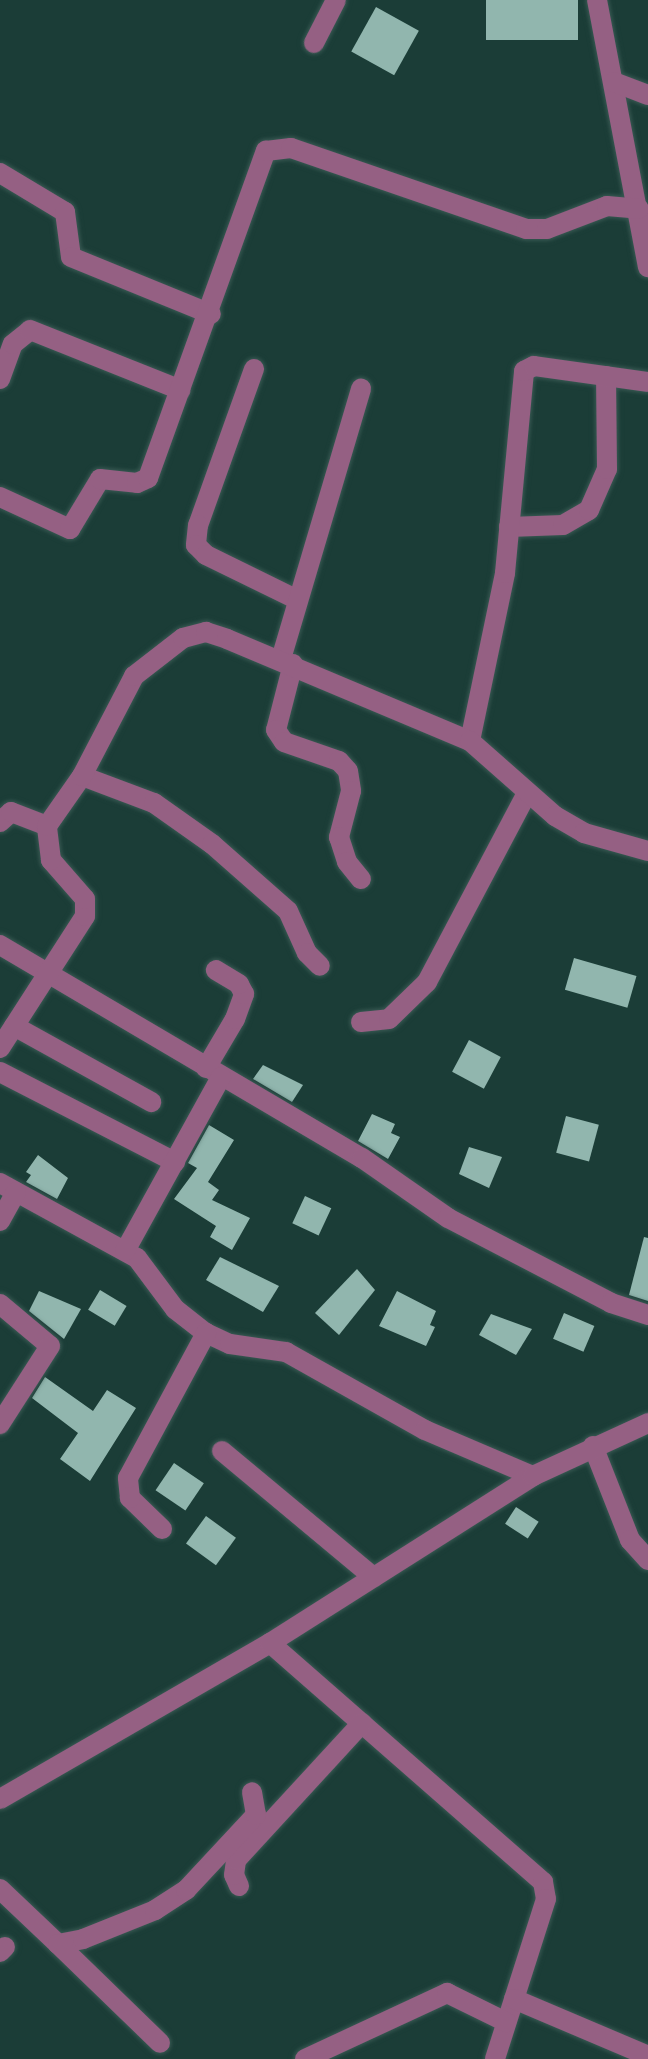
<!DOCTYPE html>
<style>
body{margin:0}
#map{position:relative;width:648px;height:2059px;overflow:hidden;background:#1b3d37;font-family:Lora,serif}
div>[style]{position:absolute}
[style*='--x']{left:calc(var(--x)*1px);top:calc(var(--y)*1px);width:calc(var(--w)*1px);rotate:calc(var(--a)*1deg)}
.building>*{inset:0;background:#91b6ae;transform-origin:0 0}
.roads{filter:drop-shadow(0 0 2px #395953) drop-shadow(0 0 2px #395953)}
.minor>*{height:20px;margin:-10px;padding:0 10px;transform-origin:10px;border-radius:10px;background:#956083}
span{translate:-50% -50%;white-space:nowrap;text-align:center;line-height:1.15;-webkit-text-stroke:8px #10332d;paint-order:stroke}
</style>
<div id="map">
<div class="building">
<i style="left:486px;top:0;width:92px;height:40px"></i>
<i style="left:376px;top:7px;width:49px;height:51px;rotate:29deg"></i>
<i style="left:574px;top:958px;width:65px;height:33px;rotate:16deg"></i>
<i style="left:469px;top:1040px;width:36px;height:36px;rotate:28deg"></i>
<i style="clip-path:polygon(263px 1065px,303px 1085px,292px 1102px,253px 1079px)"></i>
<i style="clip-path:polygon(372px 1114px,395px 1124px,391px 1133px,400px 1137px,388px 1159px,358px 1141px)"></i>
<i style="left:566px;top:1116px;width:34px;height:38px;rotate:15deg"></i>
<i style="clip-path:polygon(209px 1125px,234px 1140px,208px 1182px,219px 1190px,212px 1200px,250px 1218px,232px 1250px,210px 1237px,216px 1226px,174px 1199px,197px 1168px,188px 1163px)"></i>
<i style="clip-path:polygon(469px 1147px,502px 1157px,489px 1188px,459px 1174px)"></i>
<i style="clip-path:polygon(38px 1155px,68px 1178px,57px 1199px,26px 1182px,31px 1175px,26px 1172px)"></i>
<i style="left:305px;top:1196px;width:29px;height:30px;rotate:25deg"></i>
<i style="clip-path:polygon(644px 1237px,648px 1238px,648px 1301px,629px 1295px)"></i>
<i style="clip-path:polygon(220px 1257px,279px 1286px,263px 1312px,206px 1280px)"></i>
<i style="clip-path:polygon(357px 1269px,375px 1290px,339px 1335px,315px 1313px)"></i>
<i style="left:100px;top:1290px;width:31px;height:23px;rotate:31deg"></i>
<i style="clip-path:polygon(39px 1291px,81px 1309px,64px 1339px,29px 1311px)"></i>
<i style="clip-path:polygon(397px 1291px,436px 1311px,430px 1325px,435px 1327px,426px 1346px,379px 1326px)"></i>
<i style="left:564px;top:1313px;width:33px;height:28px;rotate:23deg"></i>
<i style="clip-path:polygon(491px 1314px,532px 1329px,516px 1355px,479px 1335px)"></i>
<i style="clip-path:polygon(45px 1377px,93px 1411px,107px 1390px,136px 1408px,90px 1481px,60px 1459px,78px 1433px,32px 1398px)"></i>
<i style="left:174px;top:1463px;width:36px;height:33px;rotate:34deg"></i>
<i style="left:516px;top:1507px;width:27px;height:20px;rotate:33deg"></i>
<i style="left:206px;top:1516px;width:37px;height:34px;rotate:36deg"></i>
</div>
<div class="roads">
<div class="minor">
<i style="--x:597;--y:0;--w:272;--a:79.2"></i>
<i style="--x:314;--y:43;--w:48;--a:-62.9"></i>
<i style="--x:614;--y:82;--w:36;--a:21"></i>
<i style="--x:0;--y:173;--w:76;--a:31"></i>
<i style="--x:65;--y:212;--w:45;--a:82.4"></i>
<i style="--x:71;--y:257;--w:151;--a:22.2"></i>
<i style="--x:254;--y:369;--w:166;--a:109.7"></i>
<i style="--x:198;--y:525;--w:20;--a:96"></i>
<i style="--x:196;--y:545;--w:14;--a:45"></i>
<i style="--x:206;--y:555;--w:102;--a:26.1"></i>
<i style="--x:0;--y:379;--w:37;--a:-70"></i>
<i style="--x:13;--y:344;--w:22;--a:-39"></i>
<i style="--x:30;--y:330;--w:162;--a:21.7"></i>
<i style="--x:0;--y:497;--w:77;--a:24.6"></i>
<i style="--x:70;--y:529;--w:58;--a:-59"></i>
<i style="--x:100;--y:479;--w:37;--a:6"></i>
<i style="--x:137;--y:483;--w:12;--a:-24"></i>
<i style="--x:148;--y:478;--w:348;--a:-70.2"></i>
<i style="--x:266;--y:151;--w:25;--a:-7"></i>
<i style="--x:291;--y:148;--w:249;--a:19"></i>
<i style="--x:526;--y:229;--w:21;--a:0"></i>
<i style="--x:547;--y:229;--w:64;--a:-21"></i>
<i style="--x:607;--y:206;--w:32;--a:5"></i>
<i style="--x:509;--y:527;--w:54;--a:-2.1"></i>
<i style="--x:563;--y:525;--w:30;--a:-30"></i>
<i style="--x:589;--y:510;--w:45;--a:-66.3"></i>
<i style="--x:607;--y:469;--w:93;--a:-90.6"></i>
<i style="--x:281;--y:659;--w:282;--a:-73.5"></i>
<i style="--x:293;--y:664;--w:68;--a:104.4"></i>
<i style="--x:276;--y:730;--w:14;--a:56"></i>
<i style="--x:284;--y:742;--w:58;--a:19.1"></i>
<i style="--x:339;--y:761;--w:13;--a:48"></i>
<i style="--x:348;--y:771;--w:20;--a:81"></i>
<i style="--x:351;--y:791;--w:48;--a:104.6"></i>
<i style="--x:339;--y:837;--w:26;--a:72"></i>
<i style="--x:347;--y:862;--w:22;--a:51"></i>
<i style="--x:470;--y:741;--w:172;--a:-78.2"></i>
<i style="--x:505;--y:573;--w:203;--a:-84.6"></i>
<i style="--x:524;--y:371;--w:11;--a:-27"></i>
<i style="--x:534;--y:366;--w:115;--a:8"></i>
<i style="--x:82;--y:776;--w:77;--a:20.6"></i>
<i style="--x:154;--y:803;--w:71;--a:35.3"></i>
<i style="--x:212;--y:844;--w:101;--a:41.4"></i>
<i style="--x:288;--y:911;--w:46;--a:65.7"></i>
<i style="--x:307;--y:953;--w:18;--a:45"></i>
<i style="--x:0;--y:822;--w:15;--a:-42"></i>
<i style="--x:11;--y:812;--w:39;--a:21"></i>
<i style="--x:0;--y:945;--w:420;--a:30.5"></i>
<i style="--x:362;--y:1158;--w:105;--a:34.9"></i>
<i style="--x:448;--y:1218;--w:184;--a:27.5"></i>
<i style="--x:611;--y:1303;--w:39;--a:18"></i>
<i style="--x:361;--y:1022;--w:28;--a:-6"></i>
<i style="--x:389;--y:1019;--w:53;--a:-44.2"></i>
<i style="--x:427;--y:982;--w:212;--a:-62.1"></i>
<i style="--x:14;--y:1026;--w:157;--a:29"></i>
<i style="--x:0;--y:1048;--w:157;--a:-57.2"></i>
<i style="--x:85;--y:916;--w:17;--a:-90"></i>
<i style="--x:85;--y:899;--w:52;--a:-131.1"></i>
<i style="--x:51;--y:860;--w:34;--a:-97"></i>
<i style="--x:47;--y:826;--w:61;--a:-55"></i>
<i style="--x:82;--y:776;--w:113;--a:-62.5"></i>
<i style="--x:134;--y:676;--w:62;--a:-37.8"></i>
<i style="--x:183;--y:638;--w:24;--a:-15"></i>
<i style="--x:206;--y:632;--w:22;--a:18"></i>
<i style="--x:227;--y:639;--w:264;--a:22.8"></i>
<i style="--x:470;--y:741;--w:113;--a:41.4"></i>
<i style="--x:555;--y:816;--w:34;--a:30"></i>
<i style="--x:584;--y:833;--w:66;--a:15.7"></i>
<i style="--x:206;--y:1068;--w:57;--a:-59.4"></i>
<i style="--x:235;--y:1019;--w:27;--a:-70"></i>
<i style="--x:244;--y:994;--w:11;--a:-117"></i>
<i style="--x:239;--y:984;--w:27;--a:-149"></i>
<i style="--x:0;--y:1072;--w:197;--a:27.2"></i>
<i style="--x:0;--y:1183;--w:156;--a:28.7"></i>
<i style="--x:137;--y:1258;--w:64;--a:53.3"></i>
<i style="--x:175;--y:1309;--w:39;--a:38"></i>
<i style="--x:206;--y:1333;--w:26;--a:25"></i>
<i style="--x:230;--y:1344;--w:57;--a:8.1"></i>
<i style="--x:286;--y:1352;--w:159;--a:29.3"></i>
<i style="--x:425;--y:1430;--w:117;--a:23.1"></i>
<i style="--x:0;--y:1221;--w:33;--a:-61"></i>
<i style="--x:125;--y:1251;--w:199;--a:-61.1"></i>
<i style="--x:0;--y:1304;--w:65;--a:40"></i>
<i style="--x:50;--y:1346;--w:93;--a:122.7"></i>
<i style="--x:593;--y:1446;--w:101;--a:68.5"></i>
<i style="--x:630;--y:1540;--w:27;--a:48"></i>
<i style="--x:222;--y:1451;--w:197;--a:39.8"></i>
<i style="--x:162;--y:1529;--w:45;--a:-135.9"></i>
<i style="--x:130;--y:1498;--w:20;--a:-96"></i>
<i style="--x:128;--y:1478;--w:165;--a:-61.7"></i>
<i style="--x:270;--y:1643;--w:363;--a:41.2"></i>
<i style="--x:543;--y:1882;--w:17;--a:80"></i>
<i style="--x:546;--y:1899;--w:168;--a:107.7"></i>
<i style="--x:0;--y:1799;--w:312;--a:-30"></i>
<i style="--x:270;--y:1643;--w:312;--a:-32.4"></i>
<i style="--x:533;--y:1476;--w:127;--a:-24.7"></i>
<i style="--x:239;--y:1886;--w:12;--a:-114"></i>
<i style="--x:234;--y:1875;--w:15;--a:-82"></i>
<i style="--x:236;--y:1860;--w:186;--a:-47.4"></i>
<i style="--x:0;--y:1889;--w:80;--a:43.5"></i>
<i style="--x:58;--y:1944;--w:25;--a:-11"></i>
<i style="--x:83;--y:1939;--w:78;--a:-21.9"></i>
<i style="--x:155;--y:1910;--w:37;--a:-33"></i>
<i style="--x:186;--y:1890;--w:103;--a:-47"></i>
<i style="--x:256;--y:1815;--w:23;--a:-100"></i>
<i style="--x:58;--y:1944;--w:142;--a:44.1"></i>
<i style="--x:0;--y:1952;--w:7;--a:-45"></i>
<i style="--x:514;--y:1999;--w:146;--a:23"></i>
<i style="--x:305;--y:2059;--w:157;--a:-24.9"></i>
<i style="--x:447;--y:1993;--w:66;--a:26.2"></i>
</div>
</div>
</div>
